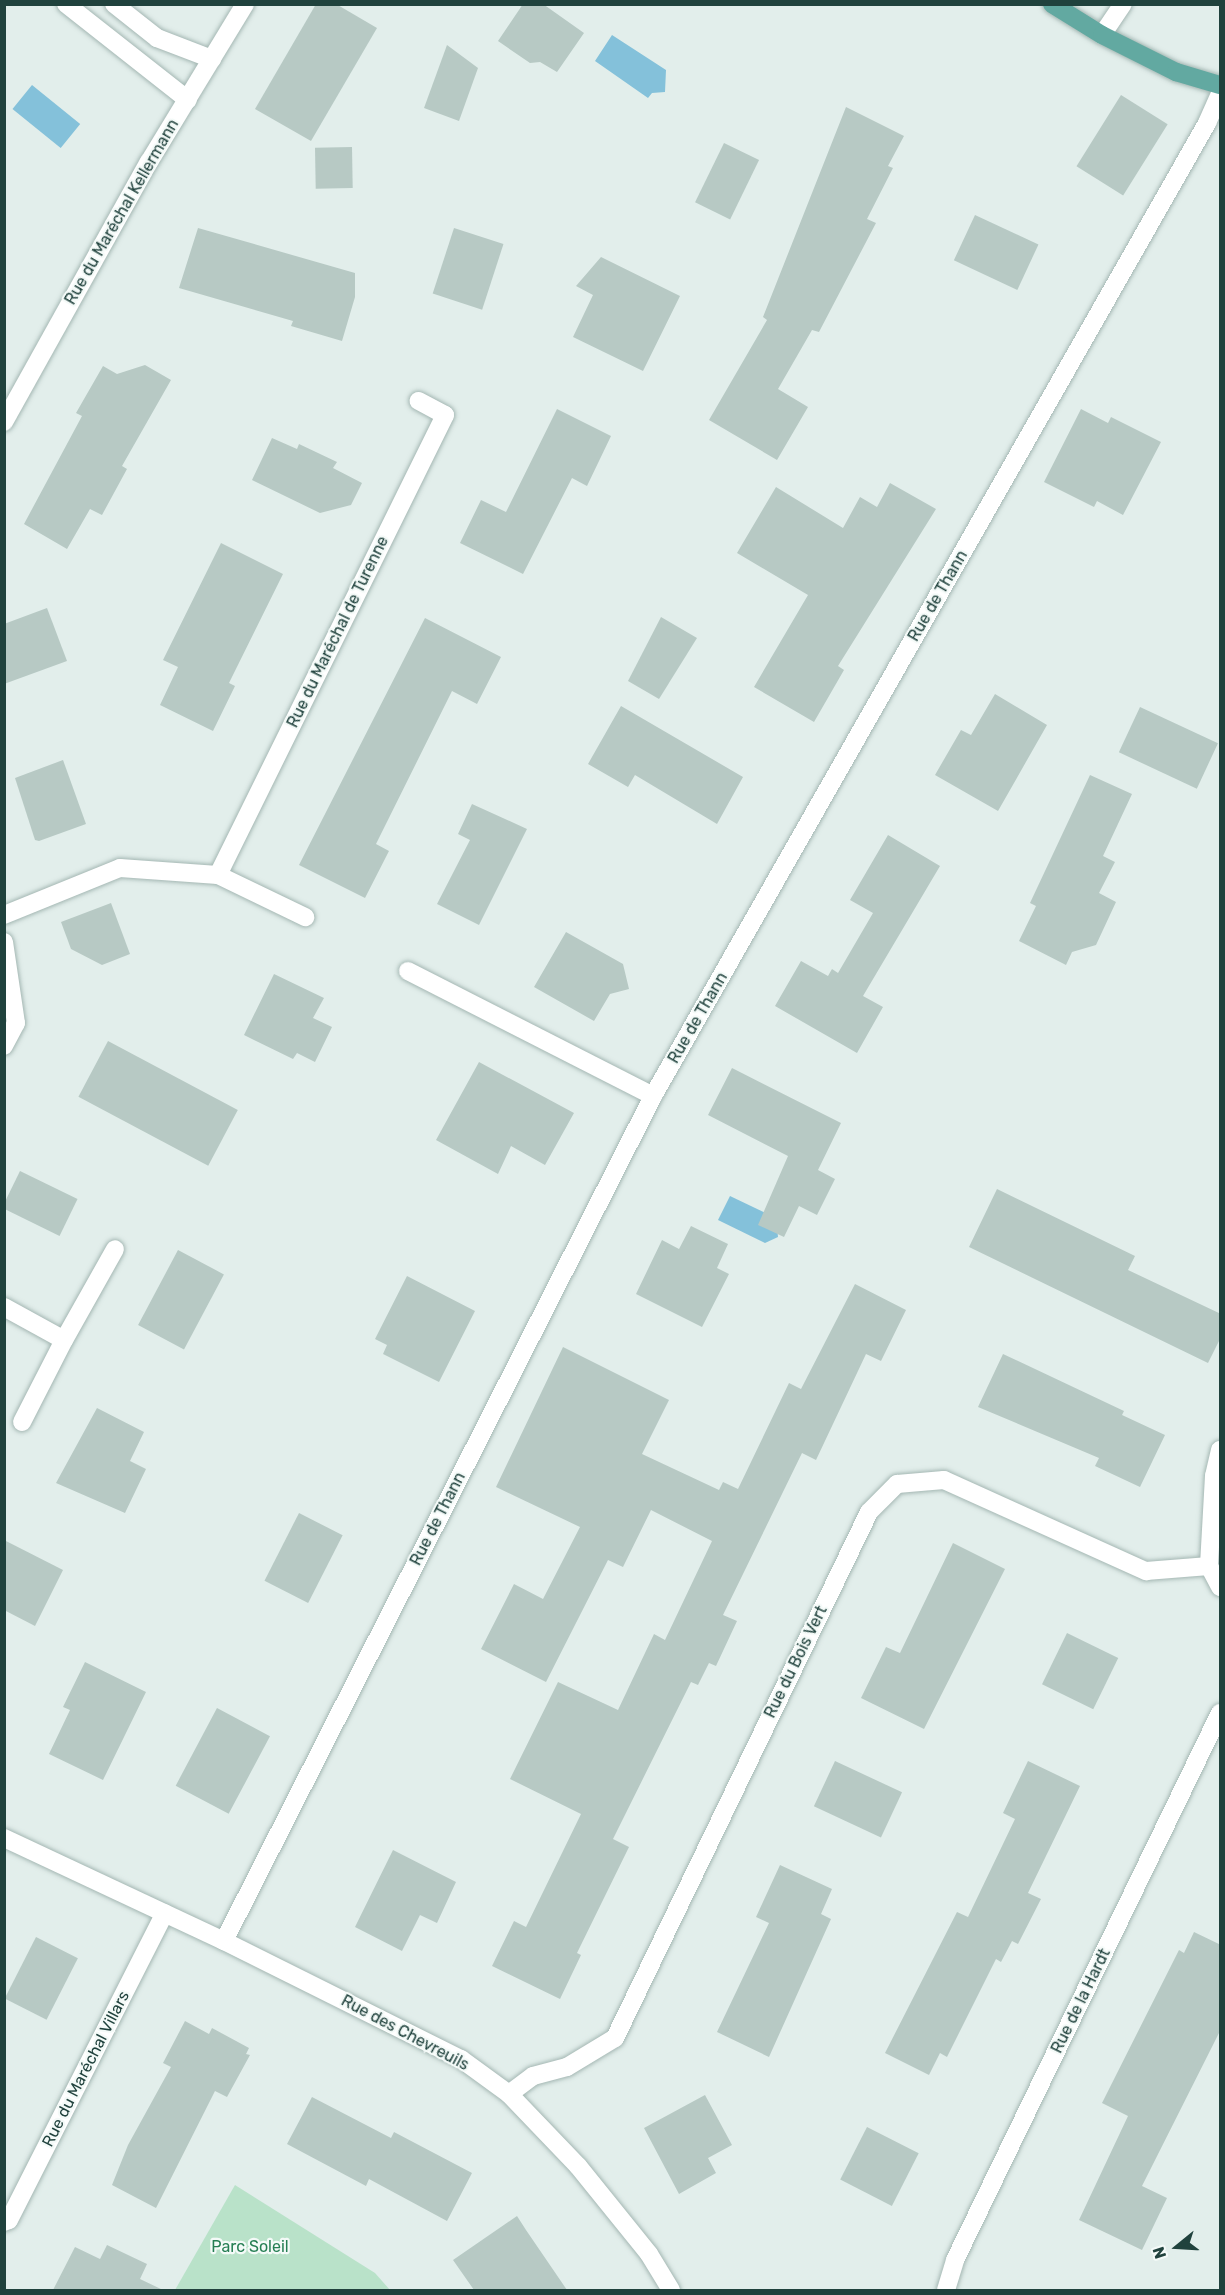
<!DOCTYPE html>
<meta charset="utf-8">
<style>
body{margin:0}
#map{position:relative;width:1225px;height:2295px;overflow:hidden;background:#e2eeeb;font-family:Rubik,sans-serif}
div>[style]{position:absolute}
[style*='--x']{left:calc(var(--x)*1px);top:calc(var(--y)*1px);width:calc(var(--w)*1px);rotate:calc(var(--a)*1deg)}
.green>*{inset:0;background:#b9e2c9}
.water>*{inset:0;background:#84c1da;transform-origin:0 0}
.building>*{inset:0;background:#b7c9c4;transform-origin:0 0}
.roads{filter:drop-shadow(0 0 2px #a4b7b3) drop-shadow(0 0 2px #a4b7b3)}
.minor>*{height:18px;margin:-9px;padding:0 9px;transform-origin:9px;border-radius:9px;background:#fff}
.major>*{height:18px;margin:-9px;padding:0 9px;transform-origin:9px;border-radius:9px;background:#62a9a1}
span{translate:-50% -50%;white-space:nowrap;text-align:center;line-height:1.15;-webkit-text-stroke:4.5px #f4faf8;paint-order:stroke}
.street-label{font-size:16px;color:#20423d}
.park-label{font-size:16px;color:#257e53}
.frame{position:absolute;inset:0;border:6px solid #20423d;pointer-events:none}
.north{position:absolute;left:1147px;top:2217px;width:60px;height:60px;-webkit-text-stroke:4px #f4faf8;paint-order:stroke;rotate:252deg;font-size:16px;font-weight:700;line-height:24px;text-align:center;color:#20423d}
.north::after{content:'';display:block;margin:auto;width:21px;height:27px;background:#20423d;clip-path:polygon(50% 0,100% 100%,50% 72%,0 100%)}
</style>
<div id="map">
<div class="green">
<i style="clip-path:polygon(235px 2185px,375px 2273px,390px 2290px,175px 2290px)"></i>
</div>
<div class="water">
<i style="clip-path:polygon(612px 35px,666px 70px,665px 92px,652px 93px,648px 98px,595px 61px)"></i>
<i style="left:32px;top:85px;width:62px;height:31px;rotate:39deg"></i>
<i style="clip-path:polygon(730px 1196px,776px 1218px,778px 1237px,765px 1243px,718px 1220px)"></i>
</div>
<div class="building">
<i style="clip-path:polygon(316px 4px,336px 4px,377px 28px,311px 141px,255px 109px)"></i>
<i style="clip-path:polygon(523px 4px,543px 4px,584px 33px,557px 72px,540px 62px,530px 63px,498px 41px)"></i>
<i style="clip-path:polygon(447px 45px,478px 68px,459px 121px,424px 108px)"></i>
<i style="left:1121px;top:95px;width:55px;height:84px;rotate:32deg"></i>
<i style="clip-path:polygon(846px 107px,904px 136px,888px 166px,893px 168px,867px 219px,876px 223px,819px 332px,812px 330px,778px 389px,808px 407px,777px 460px,709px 420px,767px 320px,763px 317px)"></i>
<i style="left:724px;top:143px;width:39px;height:66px;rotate:26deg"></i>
<i style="left:352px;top:147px;width:41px;height:37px;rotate:89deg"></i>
<i style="left:975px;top:215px;width:70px;height:50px;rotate:25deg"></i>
<i style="clip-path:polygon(198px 228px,355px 273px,355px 297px,342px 341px,291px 326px,293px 321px,179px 288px)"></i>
<i style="left:454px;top:228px;width:52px;height:69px;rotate:18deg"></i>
<i style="clip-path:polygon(601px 257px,680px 296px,643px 371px,573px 337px,593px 295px,576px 286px)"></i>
<i style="clip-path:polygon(145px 365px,171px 380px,122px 466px,127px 469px,102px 515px,90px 509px,67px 549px,24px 524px,82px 416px,76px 413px,103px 366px,117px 374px)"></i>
<i style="clip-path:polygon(557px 409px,611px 436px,587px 486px,572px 478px,523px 574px,460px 543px,481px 500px,506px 512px)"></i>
<i style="clip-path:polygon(1081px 409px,1108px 423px,1111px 417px,1161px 442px,1123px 515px,1097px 501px,1094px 507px,1044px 482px)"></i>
<i style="clip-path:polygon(272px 438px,297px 449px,299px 444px,337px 462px,333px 468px,362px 483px,351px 505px,320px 513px,252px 480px)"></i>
<i style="clip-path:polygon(890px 483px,936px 509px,838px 666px,844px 670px,814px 722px,754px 687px,808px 595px,737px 553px,776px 487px,843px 528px,860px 497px,877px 507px)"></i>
<i style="clip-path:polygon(221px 543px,283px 574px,229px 683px,235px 686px,213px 731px,160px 705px,178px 667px,163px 660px)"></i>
<i style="clip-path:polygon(47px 608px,67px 661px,4px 684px,4px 624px)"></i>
<i style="clip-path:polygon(661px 617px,697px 638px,659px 699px,628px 681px)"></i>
<i style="clip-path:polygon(425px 618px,501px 657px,477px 704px,452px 691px,376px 844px,389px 851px,365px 898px,299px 865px)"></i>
<i style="clip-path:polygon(995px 694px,1047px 725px,998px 811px,935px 775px,961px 730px,971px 735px)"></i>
<i style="clip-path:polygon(621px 706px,743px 777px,717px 824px,635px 775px,628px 787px,588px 764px)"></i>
<i style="left:1140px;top:707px;width:86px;height:50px;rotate:25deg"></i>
<i style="clip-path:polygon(63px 760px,86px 824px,39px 841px,35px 840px,15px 778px)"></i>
<i style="clip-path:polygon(1090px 775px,1132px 794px,1103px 856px,1115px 862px,1099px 893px,1116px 902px,1096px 945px,1072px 952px,1066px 965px,1019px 941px,1036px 906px,1030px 903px)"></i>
<i style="clip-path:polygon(472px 804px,527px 829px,479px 925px,437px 904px,470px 840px,458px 834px)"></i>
<i style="clip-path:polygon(888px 835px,940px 866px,863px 996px,883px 1007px,857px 1053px,775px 1006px,801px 961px,828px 976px,832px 969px,838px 973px,873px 913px,850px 900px)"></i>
<i style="clip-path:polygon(111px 903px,130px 954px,102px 965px,71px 949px,61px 922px)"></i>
<i style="clip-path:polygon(566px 932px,623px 964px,629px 989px,610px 994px,594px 1021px,534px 987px)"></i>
<i style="clip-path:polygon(274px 974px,324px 998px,313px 1018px,332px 1027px,315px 1062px,297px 1053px,293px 1059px,244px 1035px)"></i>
<i style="left:108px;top:1041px;width:147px;height:63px;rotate:28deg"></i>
<i style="clip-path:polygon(479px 1062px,574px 1113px,545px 1165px,511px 1146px,498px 1174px,436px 1140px)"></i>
<i style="clip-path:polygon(732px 1068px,841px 1123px,818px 1170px,835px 1179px,817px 1215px,799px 1206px,784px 1237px,758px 1225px,788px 1156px,708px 1115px)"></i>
<i style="left:20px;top:1171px;width:64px;height:41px;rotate:26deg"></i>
<i style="clip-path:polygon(997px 1189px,1135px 1256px,1128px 1270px,1221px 1314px,1221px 1337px,1208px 1363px,969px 1247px)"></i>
<i style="clip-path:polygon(691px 1226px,728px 1244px,717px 1268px,729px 1274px,702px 1327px,636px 1294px,662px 1240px,679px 1249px)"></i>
<i style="left:178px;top:1250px;width:52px;height:85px;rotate:28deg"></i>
<i style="clip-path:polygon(407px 1276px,475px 1311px,439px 1382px,383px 1354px,387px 1345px,375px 1339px)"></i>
<i style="clip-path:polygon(855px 1284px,906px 1310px,881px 1361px,866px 1354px,816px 1460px,802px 1453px,723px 1615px,737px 1621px,716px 1666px,709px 1663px,698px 1685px,691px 1682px,613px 1839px,629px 1847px,577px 1953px,581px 1955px,560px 1999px,492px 1966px,514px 1921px,526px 1927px,581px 1814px,510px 1779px,558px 1682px,618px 1710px,654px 1634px,665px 1640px,712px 1541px,651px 1510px,623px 1567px,608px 1560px,546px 1682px,481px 1649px,514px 1584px,543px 1599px,580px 1527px,496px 1487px,563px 1347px,669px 1400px,642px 1454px,719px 1490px,723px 1482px,738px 1489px,789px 1383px,801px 1389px)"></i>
<i style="clip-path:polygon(1003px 1354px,1124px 1411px,1122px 1415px,1165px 1435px,1140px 1487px,1095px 1466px,1099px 1458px,978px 1407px)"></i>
<i style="clip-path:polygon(97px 1408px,144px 1432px,130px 1461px,146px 1469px,125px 1513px,56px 1483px)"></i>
<i style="left:299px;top:1513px;width:49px;height:76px;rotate:27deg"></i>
<i style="clip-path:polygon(4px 1540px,63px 1570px,35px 1626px,4px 1610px)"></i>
<i style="clip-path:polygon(953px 1543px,1005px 1569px,924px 1729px,861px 1698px,886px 1647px,900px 1653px)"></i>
<i style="left:1067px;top:1633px;width:57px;height:57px;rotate:26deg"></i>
<i style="clip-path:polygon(85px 1662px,146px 1692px,103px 1780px,49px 1754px,70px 1710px,63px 1707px)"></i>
<i style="left:217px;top:1708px;width:60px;height:88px;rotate:28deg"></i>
<i style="left:835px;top:1761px;width:74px;height:50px;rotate:25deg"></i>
<i style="clip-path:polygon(1028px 1761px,1080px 1786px,1028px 1893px,1041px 1899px,1018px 1944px,1012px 1941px,1001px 1962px,996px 1959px,947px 2057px,940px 2053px,929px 2075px,885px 2053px,957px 1912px,968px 1917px,1015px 1819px,1003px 1813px)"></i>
<i style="clip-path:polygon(393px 1850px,456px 1882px,437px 1923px,420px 1915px,402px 1951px,355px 1927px)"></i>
<i style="clip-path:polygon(780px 1865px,832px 1889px,821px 1914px,831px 1919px,769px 2057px,717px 2032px,769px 1923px,756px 1917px)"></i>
<i style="clip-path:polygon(1194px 1932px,1221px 1945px,1221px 2029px,1142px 2186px,1167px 2198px,1142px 2250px,1079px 2220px,1128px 2116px,1102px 2103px,1179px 1950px,1184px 1953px)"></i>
<i style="left:36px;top:1937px;width:47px;height:69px;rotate:27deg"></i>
<i style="clip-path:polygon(185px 2021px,209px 2034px,212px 2028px,249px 2048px,246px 2054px,250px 2055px,227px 2097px,215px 2091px,156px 2208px,112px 2185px,128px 2145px,171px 2067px,163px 2063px)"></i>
<i style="clip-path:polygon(705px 2095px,732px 2145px,708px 2158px,716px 2173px,679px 2194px,644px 2128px)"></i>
<i style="clip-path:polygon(312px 2097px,391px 2138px,394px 2132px,472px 2173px,447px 2221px,369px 2179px,366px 2186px,287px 2144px)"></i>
<i style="left:867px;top:2127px;width:58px;height:59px;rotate:27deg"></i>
<i style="clip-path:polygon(517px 2216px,526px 2230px,567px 2290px,474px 2290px,453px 2260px)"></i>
<i style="clip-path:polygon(107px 2245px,147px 2264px,140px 2279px,163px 2290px,53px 2290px,75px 2247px,100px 2259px)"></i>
</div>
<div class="roads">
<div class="minor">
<i style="--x:66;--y:4;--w:155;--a:38.2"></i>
<i style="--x:114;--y:4;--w:55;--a:38.3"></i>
<i style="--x:157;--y:38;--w:59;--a:20.9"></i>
<i style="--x:1102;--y:35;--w:37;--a:-56"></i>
<i style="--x:4;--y:422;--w:298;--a:-60.9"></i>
<i style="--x:149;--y:162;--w:185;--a:-58.7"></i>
<i style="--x:218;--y:875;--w:97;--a:25.8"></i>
<i style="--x:4;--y:915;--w:125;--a:-22.1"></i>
<i style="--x:120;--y:868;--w:98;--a:4.1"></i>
<i style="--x:218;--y:875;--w:513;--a:-63.73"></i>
<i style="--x:445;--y:415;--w:30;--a:-152"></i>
<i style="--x:4;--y:942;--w:82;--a:81.6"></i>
<i style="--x:16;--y:1023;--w:26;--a:118"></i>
<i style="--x:408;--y:971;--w:275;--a:27"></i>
<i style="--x:4;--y:1307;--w:68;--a:28.8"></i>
<i style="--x:64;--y:1340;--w:92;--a:117.1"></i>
<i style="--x:64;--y:1340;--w:104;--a:-60.7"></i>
<i style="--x:1220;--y:1450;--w:27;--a:103"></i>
<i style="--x:1214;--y:1476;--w:90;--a:93.2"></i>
<i style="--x:1209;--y:1566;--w:24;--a:62"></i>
<i style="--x:4;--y:1838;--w:243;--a:25.1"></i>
<i style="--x:224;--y:1941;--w:265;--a:26.5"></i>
<i style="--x:461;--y:2059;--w:59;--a:36.1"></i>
<i style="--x:509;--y:2094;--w:100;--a:46.2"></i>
<i style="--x:578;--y:2166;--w:113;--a:51.1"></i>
<i style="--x:649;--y:2254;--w:42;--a:58.6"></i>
<i style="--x:224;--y:1941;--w:948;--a:-63.08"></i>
<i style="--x:653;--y:1096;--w:1120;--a:-60.34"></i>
<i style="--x:1207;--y:123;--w:32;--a:-66"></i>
<i style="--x:509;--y:2094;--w:30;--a:-37"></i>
<i style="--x:533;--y:2076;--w:35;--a:-15"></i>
<i style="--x:567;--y:2067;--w:56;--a:-31.1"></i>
<i style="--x:615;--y:2038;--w:584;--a:-64.22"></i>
<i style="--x:869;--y:1512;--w:40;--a:-45"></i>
<i style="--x:897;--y:1484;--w:47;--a:-4.9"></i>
<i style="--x:944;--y:1480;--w:222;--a:24.3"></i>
<i style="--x:1146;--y:1571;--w:63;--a:-4.5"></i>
<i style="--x:4;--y:2222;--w:5;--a:-22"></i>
<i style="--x:9;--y:2220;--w:344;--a:-63.1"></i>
<i style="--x:946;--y:2290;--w:31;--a:-73"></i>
<i style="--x:955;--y:2260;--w:608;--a:-64.15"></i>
</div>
<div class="major">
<i style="--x:1052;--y:4;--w:59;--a:31.8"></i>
<i style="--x:1102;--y:35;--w:83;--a:26.6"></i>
<i style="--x:1176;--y:72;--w:46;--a:16.5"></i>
</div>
</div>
<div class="street-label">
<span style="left:122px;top:212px;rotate:-60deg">Rue du Maréchal Kellermann</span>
<span style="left:938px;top:596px;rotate:-60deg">Rue de Thann</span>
<span style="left:338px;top:632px;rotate:-64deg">Rue du Maréchal de Turenne</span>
<span style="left:698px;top:1018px;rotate:-60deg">Rue de Thann</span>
<span style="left:438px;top:1519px;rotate:-63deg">Rue de Thann</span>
<span style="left:796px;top:1662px;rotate:-64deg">Rue du Bois Vert</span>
<span style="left:1081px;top:2001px;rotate:-64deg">Rue de la Hardt</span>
<span style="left:405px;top:2033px;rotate:28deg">Rue des Chevreuils</span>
<span style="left:86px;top:2069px;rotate:-63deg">Rue du Maréchal Villars</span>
</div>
<div class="park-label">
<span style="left:250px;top:2247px">Parc Soleil</span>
</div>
<div class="frame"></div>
<div class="north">N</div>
</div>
